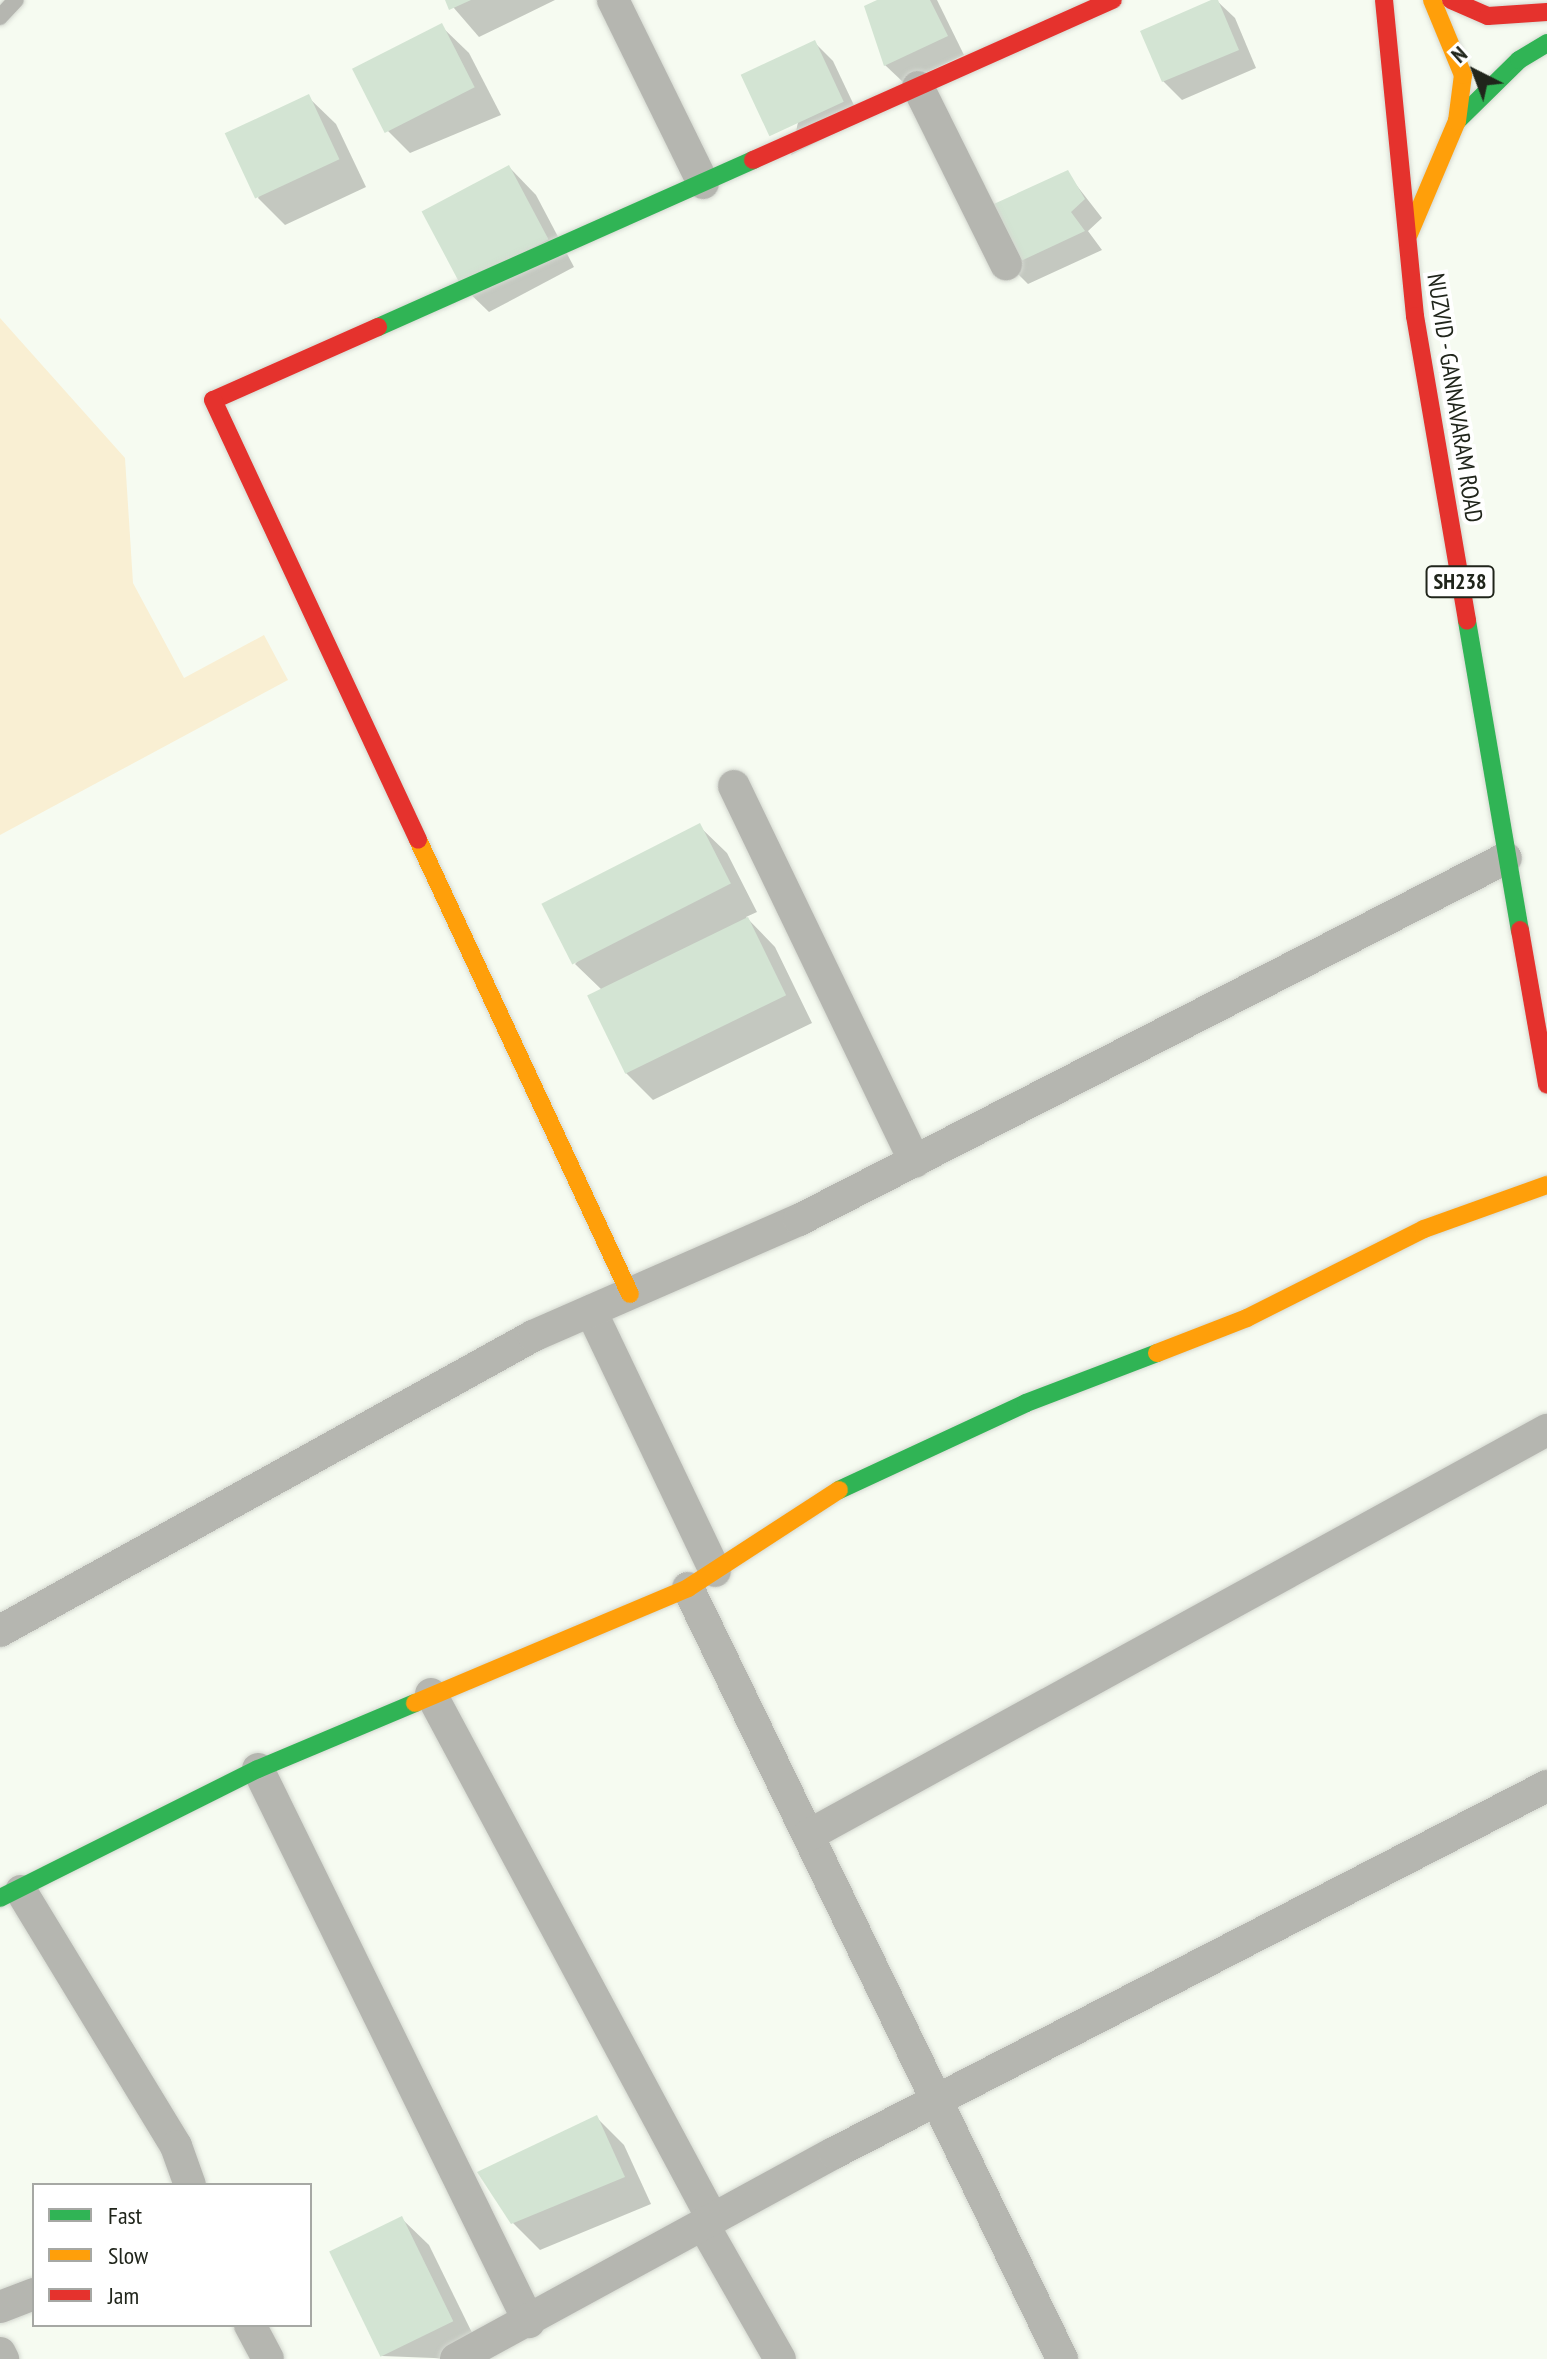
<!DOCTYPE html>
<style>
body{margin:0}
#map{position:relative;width:1547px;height:2359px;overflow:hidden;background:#f6fbf1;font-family:"PT Sans Narrow",sans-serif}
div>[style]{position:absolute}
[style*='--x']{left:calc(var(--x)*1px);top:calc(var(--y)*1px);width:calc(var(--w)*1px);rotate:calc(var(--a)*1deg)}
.green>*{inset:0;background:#f9efd3}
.shadow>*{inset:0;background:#0003}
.building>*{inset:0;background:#d3e4d3;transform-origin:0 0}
.roads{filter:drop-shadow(0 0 2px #d4d8d0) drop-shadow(0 0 2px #d4d8d0)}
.lane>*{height:16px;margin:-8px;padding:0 8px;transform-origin:8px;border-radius:8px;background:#b5b6b0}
.street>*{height:32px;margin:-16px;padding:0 16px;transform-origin:16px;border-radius:16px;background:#b5b6b0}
.fast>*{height:18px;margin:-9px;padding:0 9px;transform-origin:9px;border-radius:9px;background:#30b455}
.slow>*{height:18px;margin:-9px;padding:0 9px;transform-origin:9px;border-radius:9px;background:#ff9f0a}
.jam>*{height:18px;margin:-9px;padding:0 9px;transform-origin:9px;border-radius:9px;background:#e5322d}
span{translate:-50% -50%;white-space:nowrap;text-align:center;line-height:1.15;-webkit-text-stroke:8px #fff;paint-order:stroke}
.shield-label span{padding:2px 6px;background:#fff;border:2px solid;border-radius:6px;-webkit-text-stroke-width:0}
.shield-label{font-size:22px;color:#20251b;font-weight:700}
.street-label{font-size:24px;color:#20251b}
.legend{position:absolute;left:32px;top:2183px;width:280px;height:144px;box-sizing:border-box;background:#fff;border:2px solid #a6a8a4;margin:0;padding:10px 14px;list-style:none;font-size:24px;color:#20251b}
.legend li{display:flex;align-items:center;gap:16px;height:40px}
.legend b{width:40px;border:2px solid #a6a8a4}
.north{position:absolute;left:1435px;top:32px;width:80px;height:80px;-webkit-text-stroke:6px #fff;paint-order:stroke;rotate:318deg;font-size:22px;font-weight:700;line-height:32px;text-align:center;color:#20251b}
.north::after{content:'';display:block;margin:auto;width:28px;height:36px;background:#20251b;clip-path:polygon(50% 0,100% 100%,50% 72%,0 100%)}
</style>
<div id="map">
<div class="green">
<i style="clip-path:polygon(0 318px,125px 458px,133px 583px,184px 678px,264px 635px,288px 680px,0 835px)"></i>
</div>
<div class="shadow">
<i style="clip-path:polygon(447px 0,555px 0,479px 37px)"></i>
<i style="clip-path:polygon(881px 0,937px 0,964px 55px,904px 83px,885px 65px)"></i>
<i style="clip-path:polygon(1216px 0,1235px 18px,1256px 68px,1182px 100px,1163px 81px)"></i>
<i style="clip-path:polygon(441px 26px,469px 53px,501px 115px,410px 153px,383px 126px)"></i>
<i style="clip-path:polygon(815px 43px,833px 61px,861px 120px,791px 155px)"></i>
<i style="clip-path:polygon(308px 97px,336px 124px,366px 187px,285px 225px,258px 198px)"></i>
<i style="clip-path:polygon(509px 167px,536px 195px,574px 267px,489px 312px,461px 285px)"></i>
<i style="clip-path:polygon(1067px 173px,1102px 218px,1088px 231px,1102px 250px,1028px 284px,1010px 266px)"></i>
<i style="clip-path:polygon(699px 826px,727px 853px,757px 912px,746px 917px,775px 947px,812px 1023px,653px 1100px,625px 1072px,602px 990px,575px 964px)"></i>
<i style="clip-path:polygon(597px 2118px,624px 2145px,651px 2204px,540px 2250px,512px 2222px)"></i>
<i style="clip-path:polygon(401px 2218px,429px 2245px,480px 2349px,459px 2359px,382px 2356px)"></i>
</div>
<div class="building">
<i style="clip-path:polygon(445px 0,471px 0,449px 10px)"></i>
<i style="clip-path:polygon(877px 0,930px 0,948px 36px,884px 66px,864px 6px)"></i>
<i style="clip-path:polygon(1211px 0,1218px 0,1239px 50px,1162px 82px,1140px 31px)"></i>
<i style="left:442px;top:23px;width:72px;height:101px;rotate:63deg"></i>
<i style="left:815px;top:40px;width:68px;height:82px;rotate:65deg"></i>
<i style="left:309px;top:94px;width:72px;height:93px;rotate:65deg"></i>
<i style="left:509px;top:165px;width:84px;height:99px;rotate:62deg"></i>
<i style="clip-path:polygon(1068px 170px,1085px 199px,1071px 212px,1085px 231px,1008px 267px,985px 208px)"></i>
<i style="left:700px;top:823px;width:68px;height:178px;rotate:63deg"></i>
<i style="left:748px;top:917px;width:87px;height:179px;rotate:64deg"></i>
<i style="clip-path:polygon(597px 2115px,625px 2177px,511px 2224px,477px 2172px)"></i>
<i style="left:402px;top:2216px;width:117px;height:81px;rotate:64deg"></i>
</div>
<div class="roads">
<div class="lane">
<i style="--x:0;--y:17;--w:23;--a:-47"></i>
</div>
<div class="street">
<i style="--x:613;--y:0;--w:204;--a:63.8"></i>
<i style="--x:918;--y:87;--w:198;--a:63.6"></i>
<i style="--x:734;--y:786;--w:417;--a:64.3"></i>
<i style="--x:591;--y:1311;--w:288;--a:64.5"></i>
<i style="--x:688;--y:1588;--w:857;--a:64.12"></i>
<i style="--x:0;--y:1631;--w:609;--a:-28.96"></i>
<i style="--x:533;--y:1336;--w:290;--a:-23.6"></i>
<i style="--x:799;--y:1220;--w:794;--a:-27.11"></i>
<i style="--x:431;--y:1694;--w:597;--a:61.8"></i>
<i style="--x:258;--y:1769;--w:616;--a:63.89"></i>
<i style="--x:809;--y:1835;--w:842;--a:-28.76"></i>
<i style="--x:21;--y:1891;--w:298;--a:58.7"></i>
<i style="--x:176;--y:2146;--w:41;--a:70.3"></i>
<i style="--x:704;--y:2226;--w:153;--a:60.3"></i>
<i style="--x:0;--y:2307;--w:36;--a:-21"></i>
<i style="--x:250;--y:2325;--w:38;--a:62"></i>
<i style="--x:0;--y:2353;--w:7;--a:63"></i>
<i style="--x:456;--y:2359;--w:430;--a:-28.6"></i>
<i style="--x:834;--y:2153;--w:802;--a:-27.24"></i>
</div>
<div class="fast">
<i style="--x:1457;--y:121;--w:87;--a:-44.5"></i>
<i style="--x:1519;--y:60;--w:33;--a:-31"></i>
<i style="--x:378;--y:327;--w:411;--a:-24"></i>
<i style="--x:1467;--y:621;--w:314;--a:80.3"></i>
<i style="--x:839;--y:1490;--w:206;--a:-24.9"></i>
<i style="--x:1026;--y:1403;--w:140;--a:-20.9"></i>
<i style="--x:0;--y:1898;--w:288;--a:-26.6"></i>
<i style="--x:258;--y:1769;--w:170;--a:-22.8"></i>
</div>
<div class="slow">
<i style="--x:1409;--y:234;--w:123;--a:-67"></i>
<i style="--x:1457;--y:121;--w:46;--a:-82.6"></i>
<i style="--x:1463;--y:75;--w:81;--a:-112.5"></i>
<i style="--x:418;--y:840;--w:501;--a:64.97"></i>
<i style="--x:1157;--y:1353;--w:97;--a:-21.3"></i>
<i style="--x:1247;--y:1318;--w:198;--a:-26.7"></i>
<i style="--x:1424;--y:1229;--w:131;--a:-19.7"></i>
<i style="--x:415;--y:1703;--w:296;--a:-22.8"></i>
<i style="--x:688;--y:1588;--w:180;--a:-33"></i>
</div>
<div class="jam">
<i style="--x:1384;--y:0;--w:318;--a:84.4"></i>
<i style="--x:1415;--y:316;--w:309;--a:80.3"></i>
<i style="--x:1451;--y:0;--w:40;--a:23.4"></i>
<i style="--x:1488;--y:16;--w:59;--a:-3.9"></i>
<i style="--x:753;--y:160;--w:394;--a:-24"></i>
<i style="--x:378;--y:327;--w:180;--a:156.1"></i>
<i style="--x:213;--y:400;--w:485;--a:65"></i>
<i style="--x:1520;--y:930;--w:157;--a:80.1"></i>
</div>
</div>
<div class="shield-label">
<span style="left:1460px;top:582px">SH238</span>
</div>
<div class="street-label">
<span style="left:1455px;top:398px;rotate:81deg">NUZVID - GANNAVARAM ROAD</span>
</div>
<ul class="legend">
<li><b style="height:10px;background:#30b455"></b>Fast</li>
<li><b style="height:10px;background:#ff9f0a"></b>Slow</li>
<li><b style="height:10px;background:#e5322d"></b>Jam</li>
</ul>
<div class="north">N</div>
</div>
